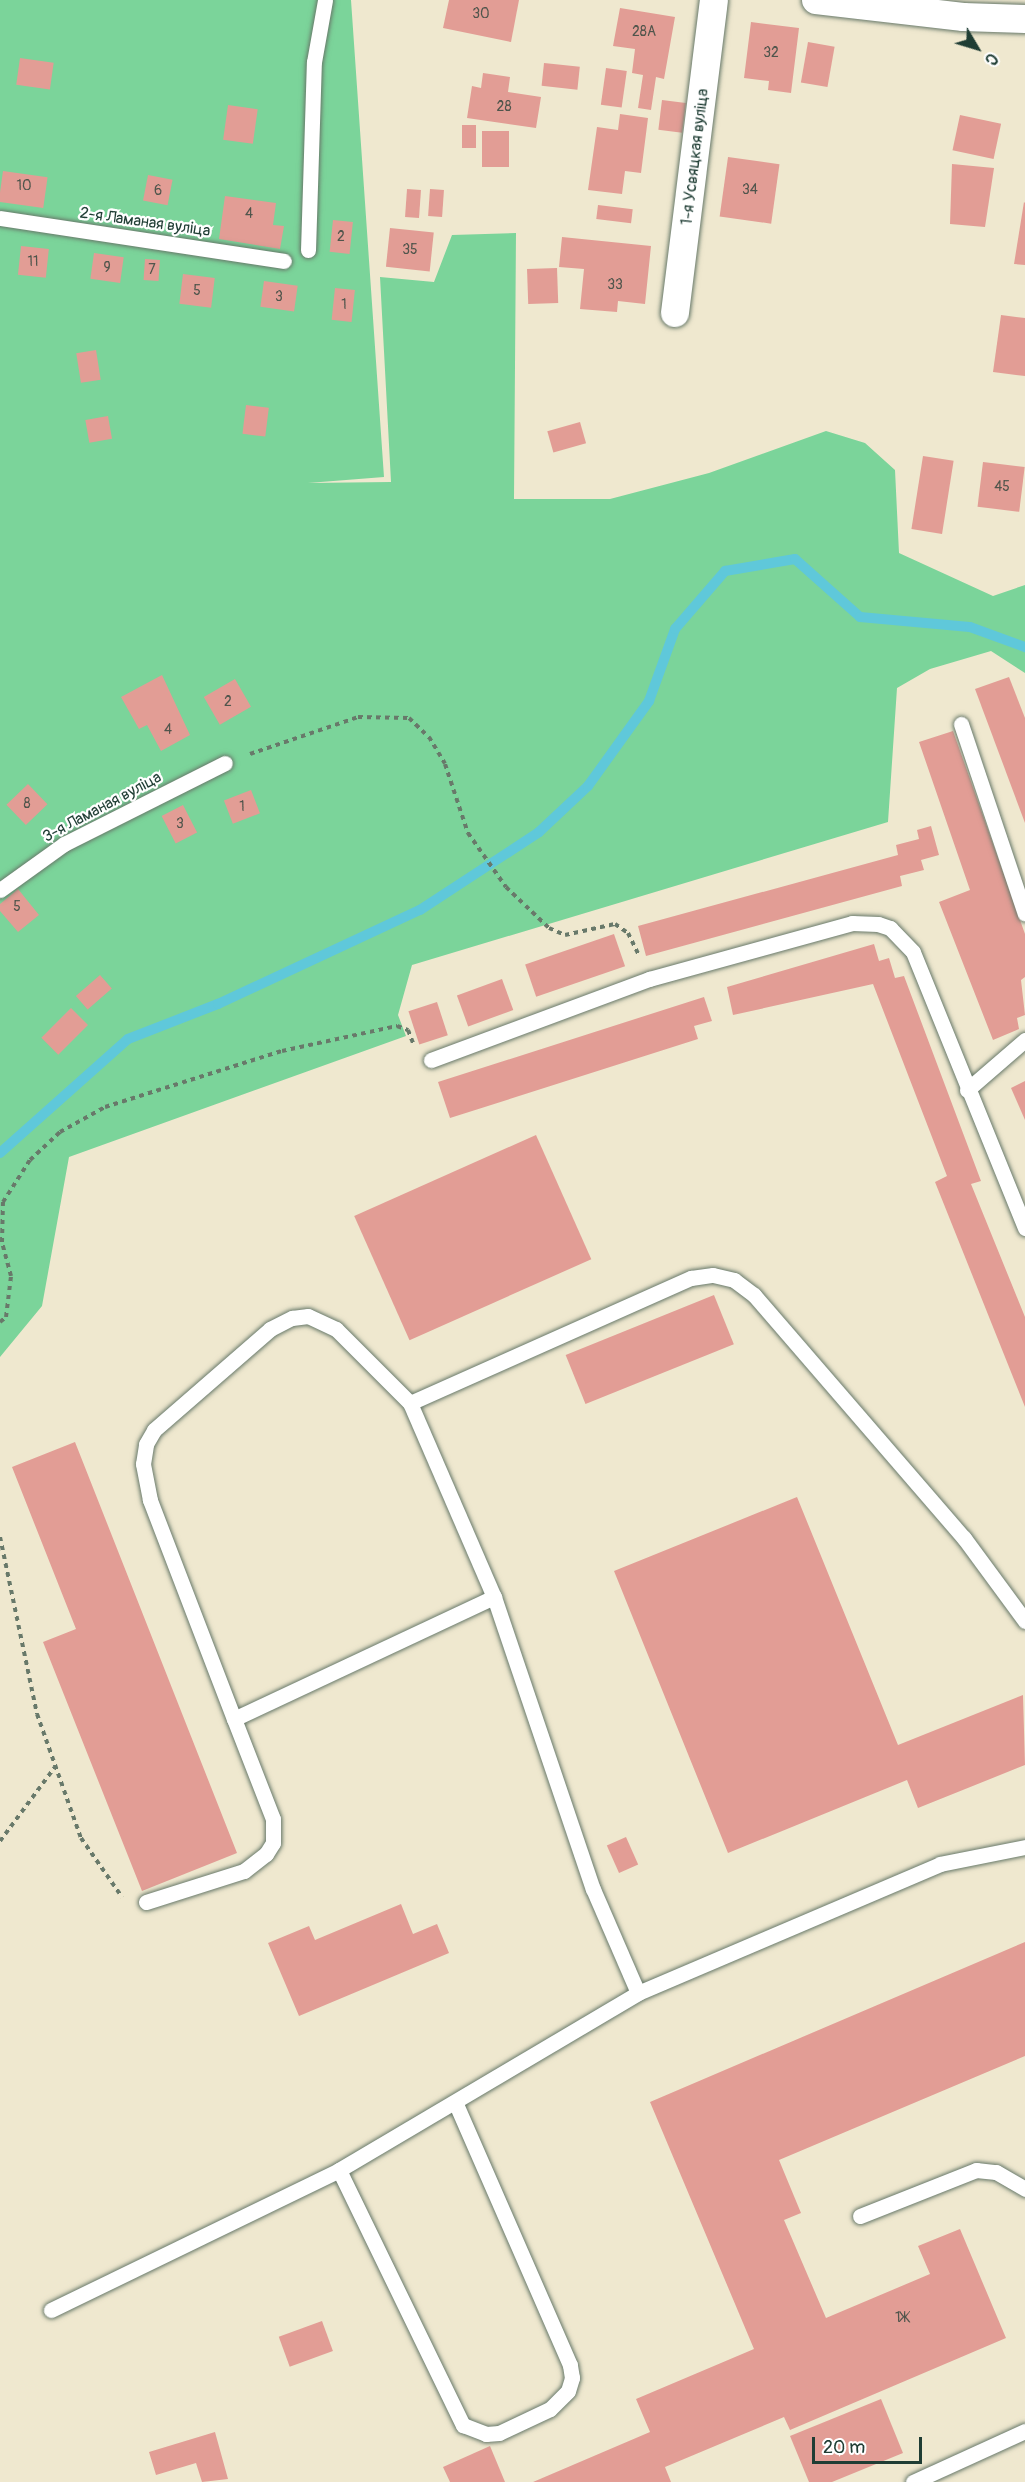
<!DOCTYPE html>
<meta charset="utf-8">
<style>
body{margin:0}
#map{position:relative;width:1025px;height:2482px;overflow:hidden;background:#efe8cf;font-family:Pangolin,sans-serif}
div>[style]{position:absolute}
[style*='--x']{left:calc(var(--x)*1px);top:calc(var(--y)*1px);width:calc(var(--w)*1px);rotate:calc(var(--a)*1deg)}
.green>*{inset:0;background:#7bd49a}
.stream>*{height:10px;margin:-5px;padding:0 5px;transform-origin:5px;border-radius:5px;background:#5fc8da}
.building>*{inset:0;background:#e29d95;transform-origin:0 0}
.path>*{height:4px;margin-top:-2px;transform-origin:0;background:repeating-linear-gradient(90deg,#68796a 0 4.5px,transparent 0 9px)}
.roads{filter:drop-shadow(0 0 2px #68796a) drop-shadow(0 0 2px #68796a)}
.service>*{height:15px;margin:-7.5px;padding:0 7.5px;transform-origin:7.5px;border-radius:7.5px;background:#fff}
.minor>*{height:28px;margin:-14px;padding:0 14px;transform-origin:14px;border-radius:14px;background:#fff}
span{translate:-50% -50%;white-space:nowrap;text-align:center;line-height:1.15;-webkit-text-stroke:4.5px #fff;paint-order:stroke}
.number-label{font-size:14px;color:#50554c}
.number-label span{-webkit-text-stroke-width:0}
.street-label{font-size:16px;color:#1f3d34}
.north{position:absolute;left:947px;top:18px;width:60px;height:60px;-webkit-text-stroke:4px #fff;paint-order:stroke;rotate:128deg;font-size:16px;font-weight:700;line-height:24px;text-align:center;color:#1f3d34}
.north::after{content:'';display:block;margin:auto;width:21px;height:27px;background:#1f3d34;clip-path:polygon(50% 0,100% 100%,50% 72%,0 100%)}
.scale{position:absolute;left:812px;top:2437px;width:110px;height:27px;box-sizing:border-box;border:3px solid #1f3d34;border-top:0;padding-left:8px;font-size:18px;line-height:21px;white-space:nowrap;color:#1f3d34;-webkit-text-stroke:4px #fff;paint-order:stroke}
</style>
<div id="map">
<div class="green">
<i style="clip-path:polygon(0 0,351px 0,384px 477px,308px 483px,391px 482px,380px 277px,434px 282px,452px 235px,516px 233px,514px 499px,610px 499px,709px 473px,826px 431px,865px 443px,895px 470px,899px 553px,993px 596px,1025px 585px,1025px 673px,991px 651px,930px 669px,897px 688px,888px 822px,412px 965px,398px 1015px,406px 1036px,69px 1157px,42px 1306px,0 1357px)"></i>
</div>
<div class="stream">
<i style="--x:0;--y:1153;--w:171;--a:-41.7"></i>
<i style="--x:128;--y:1039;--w:97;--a:-21.3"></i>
<i style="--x:218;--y:1004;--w:223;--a:-25"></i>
<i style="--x:420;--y:910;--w:142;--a:-33.2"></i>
<i style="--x:539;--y:832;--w:67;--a:-43.2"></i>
<i style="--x:588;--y:786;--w:105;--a:-54.3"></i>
<i style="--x:649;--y:701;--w:77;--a:-70.1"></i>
<i style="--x:675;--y:629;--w:77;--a:-49.2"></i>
<i style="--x:725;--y:571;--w:71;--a:-9.7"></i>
<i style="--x:795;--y:559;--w:87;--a:41.7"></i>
<i style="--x:860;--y:617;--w:110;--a:5.2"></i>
<i style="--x:970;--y:627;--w:59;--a:20"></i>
</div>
<div class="building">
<i style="clip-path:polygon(449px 0,519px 0,511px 42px,443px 28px)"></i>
<i style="clip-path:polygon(620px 8px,675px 17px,664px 79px,656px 77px,651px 110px,638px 108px,643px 75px,632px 73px,635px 49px,613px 46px)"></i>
<i style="clip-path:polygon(751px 22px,799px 28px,791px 93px,768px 90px,769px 81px,744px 78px)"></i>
<i style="left:808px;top:42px;width:27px;height:41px;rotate:10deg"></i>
<i style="left:20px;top:58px;width:34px;height:27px;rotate:8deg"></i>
<i style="left:544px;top:63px;width:36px;height:23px;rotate:6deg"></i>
<i style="left:606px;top:68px;width:21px;height:37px;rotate:8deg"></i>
<i style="clip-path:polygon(483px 73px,510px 77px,508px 92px,541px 97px,536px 128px,467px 118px,472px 86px,481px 88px)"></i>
<i style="left:662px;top:100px;width:24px;height:30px;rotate:7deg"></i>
<i style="left:228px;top:105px;width:30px;height:35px;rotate:8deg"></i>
<i style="clip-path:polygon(620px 114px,648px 118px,641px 173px,625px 171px,622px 194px,588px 190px,597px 127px,618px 130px)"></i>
<i style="left:960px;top:115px;width:42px;height:36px;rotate:12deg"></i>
<i style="left:462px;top:125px;width:14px;height:23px"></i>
<i style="left:482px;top:131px;width:27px;height:36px"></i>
<i style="left:728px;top:157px;width:52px;height:60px;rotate:8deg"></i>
<i style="clip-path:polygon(952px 164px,994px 168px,985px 227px,950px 224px)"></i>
<i style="left:3px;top:171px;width:45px;height:31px;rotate:8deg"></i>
<i style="left:148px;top:175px;width:25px;height:26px;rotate:11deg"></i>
<i style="left:407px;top:189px;width:14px;height:28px;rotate:4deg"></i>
<i style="left:430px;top:189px;width:14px;height:27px;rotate:4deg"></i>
<i style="clip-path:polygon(225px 196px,276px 203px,273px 225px,284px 226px,280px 249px,219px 239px)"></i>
<i style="clip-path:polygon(1024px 202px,1025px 203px,1025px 265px,1014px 264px)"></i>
<i style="left:598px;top:205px;width:35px;height:14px;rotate:7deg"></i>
<i style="left:333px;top:220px;width:20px;height:32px;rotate:6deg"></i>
<i style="left:390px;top:228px;width:44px;height:39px;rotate:6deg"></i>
<i style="clip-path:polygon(562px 237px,651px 246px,645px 304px,618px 301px,617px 312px,580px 309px,584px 269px,559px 267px)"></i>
<i style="left:21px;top:246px;width:28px;height:29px;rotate:6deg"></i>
<i style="left:94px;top:253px;width:30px;height:26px;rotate:8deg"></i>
<i style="left:145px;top:259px;width:15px;height:21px;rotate:4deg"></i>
<i style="left:557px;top:268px;width:35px;height:30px;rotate:88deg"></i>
<i style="left:183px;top:274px;width:32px;height:30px;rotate:7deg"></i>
<i style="left:264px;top:281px;width:34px;height:26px;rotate:8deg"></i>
<i style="left:335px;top:288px;width:20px;height:32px;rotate:6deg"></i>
<i style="clip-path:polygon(1001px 315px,1025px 318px,1025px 376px,993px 372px)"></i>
<i style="left:96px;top:350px;width:30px;height:20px;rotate:81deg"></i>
<i style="left:246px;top:405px;width:23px;height:29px;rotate:7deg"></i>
<i style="left:108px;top:416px;width:23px;height:23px;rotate:80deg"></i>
<i style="left:580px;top:422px;width:22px;height:34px;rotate:74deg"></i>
<i style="left:923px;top:456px;width:31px;height:74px;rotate:9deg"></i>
<i style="left:983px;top:462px;width:42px;height:45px;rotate:7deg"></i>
<i style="clip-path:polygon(162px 675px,190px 735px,161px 751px,147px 725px,139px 729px,121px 697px)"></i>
<i style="clip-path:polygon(1009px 677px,1025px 718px,1025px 823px,975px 689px)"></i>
<i style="left:235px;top:679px;width:32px;height:36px;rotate:60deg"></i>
<i style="clip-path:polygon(953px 731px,1025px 934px,1025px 977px,1021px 980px,1025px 1015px,1017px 1018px,1019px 1029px,993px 1040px,939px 902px,970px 890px,919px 742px)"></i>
<i style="left:28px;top:784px;width:28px;height:30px;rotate:46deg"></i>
<i style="left:251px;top:790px;width:25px;height:29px;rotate:69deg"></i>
<i style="left:183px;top:805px;width:31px;height:24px;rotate:63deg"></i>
<i style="clip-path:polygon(931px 826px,939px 855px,921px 860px,924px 870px,900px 876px,902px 886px,646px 956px,638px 926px,898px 855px,896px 845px,919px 839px,917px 830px)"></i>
<i style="clip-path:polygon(18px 889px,39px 915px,18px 932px,0 911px,0 904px)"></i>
<i style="left:614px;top:934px;width:34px;height:94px;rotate:71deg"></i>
<i style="clip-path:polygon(874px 944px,879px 961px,889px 958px,895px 978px,904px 976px,981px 1181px,971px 1184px,1025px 1317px,1025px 1407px,935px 1182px,947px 1176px,873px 984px,733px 1015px,727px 987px)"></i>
<i style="left:100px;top:975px;width:18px;height:32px;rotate:49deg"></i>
<i style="left:502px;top:979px;width:33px;height:48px;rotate:70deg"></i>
<i style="clip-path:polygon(704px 997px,712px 1021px,694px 1026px,698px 1039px,450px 1118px,438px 1082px)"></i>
<i style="left:437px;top:1002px;width:35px;height:30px;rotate:72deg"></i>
<i style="left:71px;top:1008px;width:24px;height:42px;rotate:45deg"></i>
<i style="clip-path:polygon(1025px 1081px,1025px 1120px,1011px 1088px)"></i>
<i style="left:536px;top:1135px;width:136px;height:199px;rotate:66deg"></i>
<i style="left:714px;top:1295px;width:53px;height:160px;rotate:68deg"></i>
<i style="clip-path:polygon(75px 1442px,237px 1853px,142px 1891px,43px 1642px,76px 1629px,12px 1467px)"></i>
<i style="clip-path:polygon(797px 1497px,898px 1745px,1023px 1695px,1025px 1765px,918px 1808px,907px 1780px,728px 1853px,614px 1571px)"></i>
<i style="left:626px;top:1837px;width:30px;height:21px;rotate:66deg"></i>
<i style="clip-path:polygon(401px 1904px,413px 1934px,437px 1924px,449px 1953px,299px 2016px,268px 1943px,309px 1926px,315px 1940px)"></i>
<i style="clip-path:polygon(1025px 1942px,1025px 2056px,779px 2160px,801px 2213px,784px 2220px,826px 2318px,930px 2274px,918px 2246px,960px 2229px,1006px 2338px,790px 2430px,784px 2417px,665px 2467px,671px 2482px,533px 2482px,650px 2432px,636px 2399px,754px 2349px,650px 2102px)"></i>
<i style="left:322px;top:2321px;width:32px;height:46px;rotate:70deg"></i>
<i style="clip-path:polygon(881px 2399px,903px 2453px,832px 2482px,809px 2482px,790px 2436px)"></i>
<i style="clip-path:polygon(215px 2432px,228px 2479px,202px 2482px,196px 2463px,156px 2475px,149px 2452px)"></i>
<i style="clip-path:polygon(490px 2446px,505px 2482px,450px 2482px,443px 2467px)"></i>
</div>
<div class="path">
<i style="--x:250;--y:754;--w:114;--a:-18.9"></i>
<i style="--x:358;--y:717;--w:51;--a:1.1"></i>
<i style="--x:409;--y:718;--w:28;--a:44"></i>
<i style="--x:429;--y:737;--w:31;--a:59"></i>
<i style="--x:445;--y:764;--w:73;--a:71.6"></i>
<i style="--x:468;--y:833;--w:66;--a:54.9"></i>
<i style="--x:506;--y:887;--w:59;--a:43.6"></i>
<i style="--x:549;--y:928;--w:17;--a:24"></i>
<i style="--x:565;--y:935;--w:51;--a:-12.4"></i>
<i style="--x:615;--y:924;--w:16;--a:35"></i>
<i style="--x:628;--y:933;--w:25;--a:64"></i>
<i style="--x:0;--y:1322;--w:8;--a:-40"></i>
<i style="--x:6;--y:1317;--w:41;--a:-83"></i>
<i style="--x:11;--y:1276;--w:35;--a:-105"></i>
<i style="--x:2;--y:1242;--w:40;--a:-88.6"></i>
<i style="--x:3;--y:1202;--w:50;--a:-57.3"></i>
<i style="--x:30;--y:1160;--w:41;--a:-43"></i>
<i style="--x:60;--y:1132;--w:51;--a:-29.1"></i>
<i style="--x:105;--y:1107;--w:186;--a:-17.6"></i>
<i style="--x:282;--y:1051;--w:118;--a:-12.3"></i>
<i style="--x:397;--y:1026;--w:12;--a:20"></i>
<i style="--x:408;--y:1030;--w:14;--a:69"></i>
<i style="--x:0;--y:1537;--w:181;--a:78.2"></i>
<i style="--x:37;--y:1714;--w:132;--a:70.5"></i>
<i style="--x:81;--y:1838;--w:72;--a:55.2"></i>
<i style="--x:0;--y:1841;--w:92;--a:-53.4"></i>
</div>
<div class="roads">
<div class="service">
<i style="--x:0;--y:218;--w:287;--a:8.6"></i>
<i style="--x:308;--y:250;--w:188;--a:-88.2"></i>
<i style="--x:314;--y:62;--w:63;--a:-79.9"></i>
<i style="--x:961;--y:724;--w:200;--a:71.4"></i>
<i style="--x:0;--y:890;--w:79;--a:-35.7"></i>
<i style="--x:64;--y:844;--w:180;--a:-26.7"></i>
<i style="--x:431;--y:1060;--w:233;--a:-20.4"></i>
<i style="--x:649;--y:979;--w:211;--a:-15.4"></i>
<i style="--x:852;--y:923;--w:26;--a:2"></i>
<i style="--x:878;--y:924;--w:13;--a:18"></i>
<i style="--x:890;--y:928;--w:33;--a:46"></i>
<i style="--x:913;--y:952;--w:298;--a:67.9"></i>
<i style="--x:967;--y:1090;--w:77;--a:-40.8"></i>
<i style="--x:308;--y:1316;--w:31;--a:25"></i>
<i style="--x:336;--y:1329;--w:105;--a:45"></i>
<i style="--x:410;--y:1403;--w:211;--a:66.6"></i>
<i style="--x:494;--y:1597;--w:287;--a:154.9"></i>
<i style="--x:234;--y:1719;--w:235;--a:-111"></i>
<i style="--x:150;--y:1500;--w:37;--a:-101"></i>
<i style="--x:143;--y:1464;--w:20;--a:-81"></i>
<i style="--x:146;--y:1444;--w:16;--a:-60"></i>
<i style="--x:154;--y:1430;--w:154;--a:-41"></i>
<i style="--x:270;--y:1329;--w:25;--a:-27"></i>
<i style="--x:292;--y:1318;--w:16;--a:-7"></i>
<i style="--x:410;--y:1403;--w:308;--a:-24"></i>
<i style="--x:691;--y:1278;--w:22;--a:-8"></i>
<i style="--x:713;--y:1275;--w:22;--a:13"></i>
<i style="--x:734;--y:1280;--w:25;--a:37"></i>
<i style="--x:754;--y:1295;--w:321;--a:49.2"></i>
<i style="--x:964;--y:1538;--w:103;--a:53.7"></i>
<i style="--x:494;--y:1597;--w:308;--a:71.3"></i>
<i style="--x:593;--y:1889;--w:113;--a:66.6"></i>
<i style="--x:146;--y:1902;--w:103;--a:-17.6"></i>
<i style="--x:244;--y:1871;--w:28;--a:-38"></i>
<i style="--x:266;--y:1854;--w:13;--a:-58"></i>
<i style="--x:273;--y:1843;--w:24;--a:-90"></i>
<i style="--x:273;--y:1819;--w:107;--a:-111.3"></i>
<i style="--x:339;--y:2170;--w:284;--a:64.1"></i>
<i style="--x:463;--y:2425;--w:25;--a:21"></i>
<i style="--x:486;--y:2434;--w:13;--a:-4"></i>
<i style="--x:499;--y:2433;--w:56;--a:-25.2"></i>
<i style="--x:550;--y:2409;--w:25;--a:-45"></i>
<i style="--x:568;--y:2391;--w:14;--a:-73"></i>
<i style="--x:572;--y:2378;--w:13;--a:-99"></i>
<i style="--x:570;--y:2365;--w:287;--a:-113.6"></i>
<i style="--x:860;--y:2216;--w:125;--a:-21.6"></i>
<i style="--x:976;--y:2170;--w:20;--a:6"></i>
<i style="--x:996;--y:2172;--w:34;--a:30"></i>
<i style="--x:51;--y:2310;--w:320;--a:-25.9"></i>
<i style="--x:339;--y:2170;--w:347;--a:-30.6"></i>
<i style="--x:638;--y:1993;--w:328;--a:-23.1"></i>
<i style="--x:940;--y:1864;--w:87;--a:-11.3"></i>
<i style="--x:913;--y:2482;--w:123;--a:-24.5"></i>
</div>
<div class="minor">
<i style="--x:816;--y:0;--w:148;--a:6.6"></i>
<i style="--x:963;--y:17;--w:62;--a:1.8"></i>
<i style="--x:675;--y:313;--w:315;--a:-82.9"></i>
</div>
</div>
<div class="number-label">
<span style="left:481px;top:14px">30</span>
<span style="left:644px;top:32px">28А</span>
<span style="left:771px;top:53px">32</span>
<span style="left:504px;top:107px">28</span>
<span style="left:24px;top:186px">10</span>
<span style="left:750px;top:190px">34</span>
<span style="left:158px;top:191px">6</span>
<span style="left:249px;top:214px">4</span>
<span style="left:341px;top:237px">2</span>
<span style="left:410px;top:250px">35</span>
<span style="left:33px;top:262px">11</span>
<span style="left:107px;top:268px">9</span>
<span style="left:152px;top:270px">7</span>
<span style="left:615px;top:285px">33</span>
<span style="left:197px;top:291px">5</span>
<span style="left:279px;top:297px">3</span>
<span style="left:344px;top:305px">1</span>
<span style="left:1002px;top:487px">45</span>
<span style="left:228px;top:702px">2</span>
<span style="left:168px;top:730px">4</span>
<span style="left:27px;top:804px">8</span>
<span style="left:242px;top:807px">1</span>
<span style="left:180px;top:824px">3</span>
<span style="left:17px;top:907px">5</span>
<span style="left:902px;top:2318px">1Ж</span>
</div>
<div class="street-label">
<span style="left:695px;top:157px;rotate:-83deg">1-я Усвяцкая вуліца</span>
<span style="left:145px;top:222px;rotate:8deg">2-я Ламаная вуліца</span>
<span style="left:102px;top:807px;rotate:-28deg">3-я Ламаная вуліца</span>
</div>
<div class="north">С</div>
<div class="scale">20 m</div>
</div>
